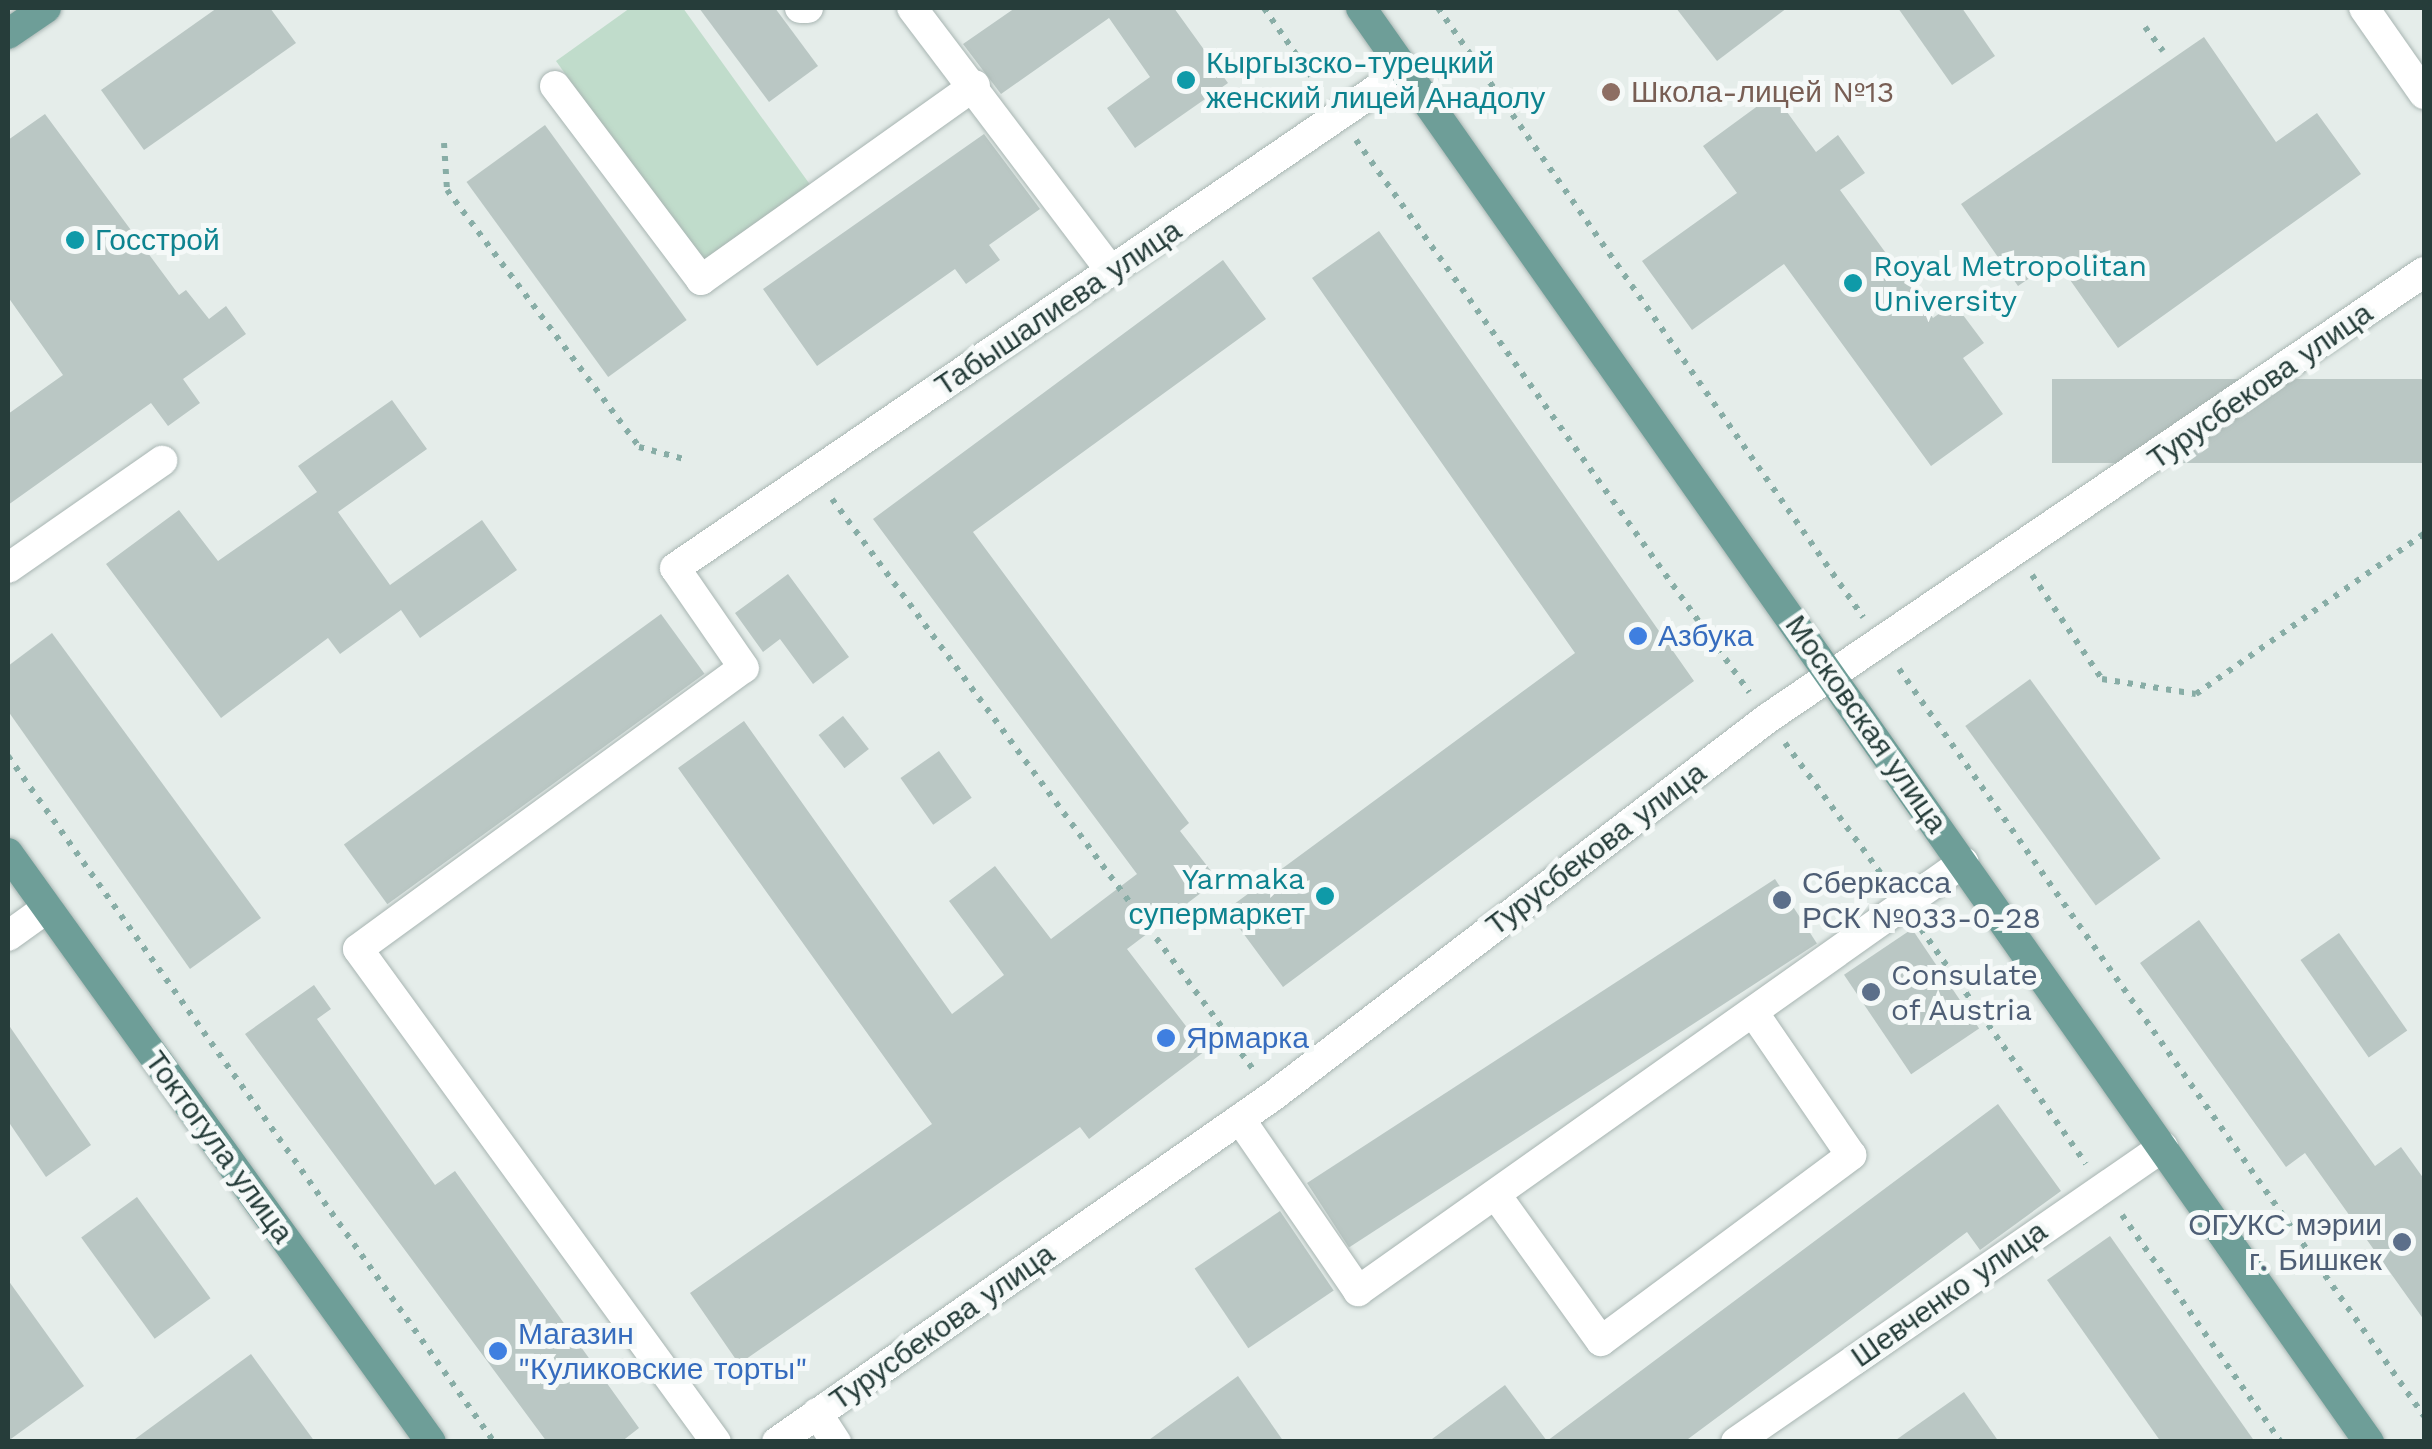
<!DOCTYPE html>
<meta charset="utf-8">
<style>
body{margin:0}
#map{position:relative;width:2432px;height:1449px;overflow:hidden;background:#e5edea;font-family:"Work Sans",sans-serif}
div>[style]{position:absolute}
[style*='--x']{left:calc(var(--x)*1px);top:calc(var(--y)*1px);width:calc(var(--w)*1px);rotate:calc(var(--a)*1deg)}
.green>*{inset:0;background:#c0dccb}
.building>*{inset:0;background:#bac7c4;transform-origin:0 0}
.path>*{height:6px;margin-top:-3px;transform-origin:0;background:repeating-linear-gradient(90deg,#88ada6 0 5px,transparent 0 13px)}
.roads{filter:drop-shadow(0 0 2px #a8b5b2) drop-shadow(0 0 2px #a8b5b2)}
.minor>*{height:30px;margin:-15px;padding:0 15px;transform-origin:15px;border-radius:15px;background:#fff}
.major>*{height:30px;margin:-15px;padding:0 15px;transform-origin:15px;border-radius:15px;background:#6e9e98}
.dots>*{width:28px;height:28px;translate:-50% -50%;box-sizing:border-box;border:5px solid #f5f9f8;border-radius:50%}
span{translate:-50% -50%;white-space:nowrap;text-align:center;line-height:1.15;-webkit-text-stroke:10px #f5f9f8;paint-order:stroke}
.culture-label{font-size:30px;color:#0d838f}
.left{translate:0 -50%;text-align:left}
.right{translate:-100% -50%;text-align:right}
.education-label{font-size:30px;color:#785e54}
.street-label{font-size:30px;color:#263d3a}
.shop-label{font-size:30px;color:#366cbe}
.service-label{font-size:30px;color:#4e5e75}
.frame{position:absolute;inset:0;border:10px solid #263d3a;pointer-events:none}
</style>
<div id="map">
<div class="green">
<i style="clip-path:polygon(630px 8px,683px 8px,811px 186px,702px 265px,556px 61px)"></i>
</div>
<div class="building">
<i style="clip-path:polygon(217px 8px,270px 8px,296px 43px,144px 150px,101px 90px)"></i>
<i style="clip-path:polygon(699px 8px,775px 8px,818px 66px,769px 102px)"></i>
<i style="clip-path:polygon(1015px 8px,1174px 8px,1228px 83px,1135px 148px,1107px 108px,1150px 77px,1109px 18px,1001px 94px,963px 44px)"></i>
<i style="clip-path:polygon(1676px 8px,1787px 8px,1717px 61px)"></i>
<i style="clip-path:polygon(1898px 8px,1962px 8px,1995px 56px,1952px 85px)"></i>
<i style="clip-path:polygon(2204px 37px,2276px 142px,2317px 113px,2361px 174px,2118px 348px,2056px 260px,2018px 286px,1961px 204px)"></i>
<i style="clip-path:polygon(1774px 94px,1816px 152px,1838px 135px,1865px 173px,1840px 190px,1933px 318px,1954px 303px,1984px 343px,1963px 358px,2003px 414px,1931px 466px,1784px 264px,1692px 330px,1642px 261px,1737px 193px,1703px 146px)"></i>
<i style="clip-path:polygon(45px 114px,179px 295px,186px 290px,209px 319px,226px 306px,246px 334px,183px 379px,200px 403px,168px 426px,151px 403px,8px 505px,8px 414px,63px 375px,8px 297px,8px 140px)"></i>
<i style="left:545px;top:125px;width:241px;height:97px;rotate:54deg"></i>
<i style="clip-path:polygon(984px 134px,1040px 209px,989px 245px,1000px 260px,966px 284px,955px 269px,817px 366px,763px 289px)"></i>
<i style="clip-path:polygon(1379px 231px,1694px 681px,1283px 987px,1226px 910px,1575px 653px,1312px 278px)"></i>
<i style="clip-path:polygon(1223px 260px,1266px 319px,973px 532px,1189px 823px,1180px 831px,1218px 880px,1127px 949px,1205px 1051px,1089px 1139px,1080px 1127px,739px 1364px,690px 1293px,932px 1124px,678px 768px,744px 721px,952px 1014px,1004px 975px,949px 901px,995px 866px,1051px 939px,1137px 874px,873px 519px)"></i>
<i style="left:2424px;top:379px;width:84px;height:372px;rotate:90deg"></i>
<i style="clip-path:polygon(392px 400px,427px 449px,338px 512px,390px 585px,482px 520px,517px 570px,420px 638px,401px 610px,340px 654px,328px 638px,221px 718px,106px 564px,179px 510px,218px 561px,317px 492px,298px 466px)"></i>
<i style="clip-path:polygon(788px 574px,849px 657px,813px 684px,780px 639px,763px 652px,735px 613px)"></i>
<i style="left:661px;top:614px;width:74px;height:392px;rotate:54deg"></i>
<i style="clip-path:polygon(52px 633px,261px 918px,190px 969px,8px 711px,8px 666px)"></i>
<i style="left:2030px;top:679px;width:222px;height:80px;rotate:54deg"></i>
<i style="left:843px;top:716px;width:42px;height:31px;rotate:52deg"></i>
<i style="left:939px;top:751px;width:57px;height:47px;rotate:55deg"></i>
<i style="left:1775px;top:879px;width:77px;height:558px;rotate:57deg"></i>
<i style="clip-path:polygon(2199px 920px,2375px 1166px,2401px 1147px,2424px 1179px,2424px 1320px,2305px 1153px,2286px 1167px,2140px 963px)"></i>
<i style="left:1912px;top:929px;width:120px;height:82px;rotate:56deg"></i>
<i style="left:2339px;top:933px;width:119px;height:47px;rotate:55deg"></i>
<i style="clip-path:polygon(314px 985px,331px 1009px,317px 1019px,435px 1185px,455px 1171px,639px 1428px,621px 1442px,547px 1442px,245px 1034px)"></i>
<i style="clip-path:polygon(8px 1024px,91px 1145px,46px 1177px,8px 1121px)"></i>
<i style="clip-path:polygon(1998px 1104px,2061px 1191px,1980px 1250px,1967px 1232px,1684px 1442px,1428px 1442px,1505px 1385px,1547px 1441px)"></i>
<i style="left:137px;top:1197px;width:125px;height:69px;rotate:54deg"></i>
<i style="left:1280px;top:1211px;width:96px;height:103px;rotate:56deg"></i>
<i style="clip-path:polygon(2110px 1236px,2255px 1442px,2161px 1442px,2047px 1280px)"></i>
<i style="clip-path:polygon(8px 1280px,84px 1386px,8px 1441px)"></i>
<i style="clip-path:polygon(251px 1354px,315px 1442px,131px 1442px)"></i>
<i style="clip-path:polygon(1238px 1376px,1284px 1442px,1146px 1442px)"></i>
<i style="clip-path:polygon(1964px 1392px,1999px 1442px,1893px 1442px)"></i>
</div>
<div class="path">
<i style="--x:1264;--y:8;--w:98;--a:55.3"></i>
<i style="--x:1438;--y:8;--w:743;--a:55.09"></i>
<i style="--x:2145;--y:27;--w:30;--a:53"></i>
<i style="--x:1356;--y:140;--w:678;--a:54.55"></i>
<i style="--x:444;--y:143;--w:47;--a:86.3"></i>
<i style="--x:447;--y:190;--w:321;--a:53.2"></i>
<i style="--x:639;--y:447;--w:47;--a:14.9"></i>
<i style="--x:832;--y:499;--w:712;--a:53.56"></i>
<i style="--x:2032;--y:575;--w:125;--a:56.1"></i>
<i style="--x:2102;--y:679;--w:95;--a:9.1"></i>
<i style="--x:2196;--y:694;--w:279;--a:-35.1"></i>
<i style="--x:1899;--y:669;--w:913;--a:54.9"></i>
<i style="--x:1785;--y:743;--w:167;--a:53.7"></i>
<i style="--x:8;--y:756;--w:841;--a:54.68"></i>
<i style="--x:1921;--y:929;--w:287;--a:54.9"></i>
<i style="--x:2122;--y:1215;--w:277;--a:55"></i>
</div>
<div class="roads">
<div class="minor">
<i style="--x:800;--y:8;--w:8;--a:0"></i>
<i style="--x:912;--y:8;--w:330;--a:52.9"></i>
<i style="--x:2364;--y:8;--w:105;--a:55.1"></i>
<i style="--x:555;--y:86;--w:243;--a:53"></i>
<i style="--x:701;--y:280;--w:336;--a:-35.4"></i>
<i style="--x:8;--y:568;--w:188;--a:-34.8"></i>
<i style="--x:8;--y:936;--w:48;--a:-35.7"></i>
<i style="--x:1240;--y:1119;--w:209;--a:55.5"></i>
<i style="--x:1358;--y:1291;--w:742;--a:-35.3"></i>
<i style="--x:1496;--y:1195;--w:180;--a:54.3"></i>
<i style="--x:1601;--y:1341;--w:312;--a:-36.6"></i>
<i style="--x:1851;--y:1155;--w:168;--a:-124.4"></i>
<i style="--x:817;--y:1413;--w:35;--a:57"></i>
<i style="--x:716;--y:1442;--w:609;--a:-125.99"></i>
<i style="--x:358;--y:949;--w:477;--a:-36.1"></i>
<i style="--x:744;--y:668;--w:121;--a:-124.6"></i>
<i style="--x:675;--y:568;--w:884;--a:-34.3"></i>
<i style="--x:777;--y:1442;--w:605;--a:-34.9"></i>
<i style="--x:1273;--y:1096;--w:623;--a:-37.37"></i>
<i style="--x:1768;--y:718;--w:793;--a:-34.21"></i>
<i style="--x:1736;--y:1442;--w:519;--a:-34.64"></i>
</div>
<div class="major">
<i style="--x:1361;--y:8;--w:1753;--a:54.9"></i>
<i style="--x:8;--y:34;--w:46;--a:-34.4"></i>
<i style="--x:8;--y:853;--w:725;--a:54.32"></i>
</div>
</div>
<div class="dots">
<i style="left:1186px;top:80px;background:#0f9aa8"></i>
<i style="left:1611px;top:92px;background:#8d6e63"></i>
<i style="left:75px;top:240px;background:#0f9aa8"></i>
<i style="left:1853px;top:283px;background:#0f9aa8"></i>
<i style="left:1638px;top:636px;background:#3f7fe0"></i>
<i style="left:1325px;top:896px;background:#0f9aa8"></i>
<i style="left:1782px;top:900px;background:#5c6f8a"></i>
<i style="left:1871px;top:992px;background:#5c6f8a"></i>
<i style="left:1166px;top:1038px;background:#3f7fe0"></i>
<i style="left:2402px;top:1242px;background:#5c6f8a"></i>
<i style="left:498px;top:1351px;background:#3f7fe0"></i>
</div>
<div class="culture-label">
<span class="left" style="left:1206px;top:80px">Кыргызско-турецкий<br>женский лицей Анадолу</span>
<span class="left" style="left:95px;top:240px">Госстрой</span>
<span class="left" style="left:1873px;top:283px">Royal Metropolitan<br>University</span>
<span class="right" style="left:1305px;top:896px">Yarmaka<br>супермаркет</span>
</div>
<div class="education-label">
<span class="left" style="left:1631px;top:92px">Школа-лицей №13</span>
</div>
<div class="street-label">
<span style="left:1058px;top:308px;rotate:-34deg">Табышалиева улица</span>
<span style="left:2260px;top:386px;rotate:-35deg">Турусбекова улица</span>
<span style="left:1866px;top:724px;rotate:55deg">Московская улица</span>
<span style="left:1596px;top:849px;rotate:-37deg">Турусбекова улица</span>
<span style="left:219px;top:1147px;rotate:54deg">Токтогула улица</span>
<span style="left:1949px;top:1294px;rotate:-35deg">Шевченко улица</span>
<span style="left:942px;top:1327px;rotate:-35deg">Турусбекова улица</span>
</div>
<div class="shop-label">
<span class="left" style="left:1658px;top:636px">Азбука</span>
<span class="left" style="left:1186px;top:1038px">Ярмарка</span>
<span class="left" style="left:518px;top:1351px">Магазин<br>"Куликовские торты"</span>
</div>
<div class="service-label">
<span class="left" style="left:1802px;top:900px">Сберкасса<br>РСК №033-0-28</span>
<span class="left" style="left:1891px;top:992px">Consulate<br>of Austria</span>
<span class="right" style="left:2382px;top:1242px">ОГУКС мэрии<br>г. Бишкек</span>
</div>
<div class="frame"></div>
</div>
